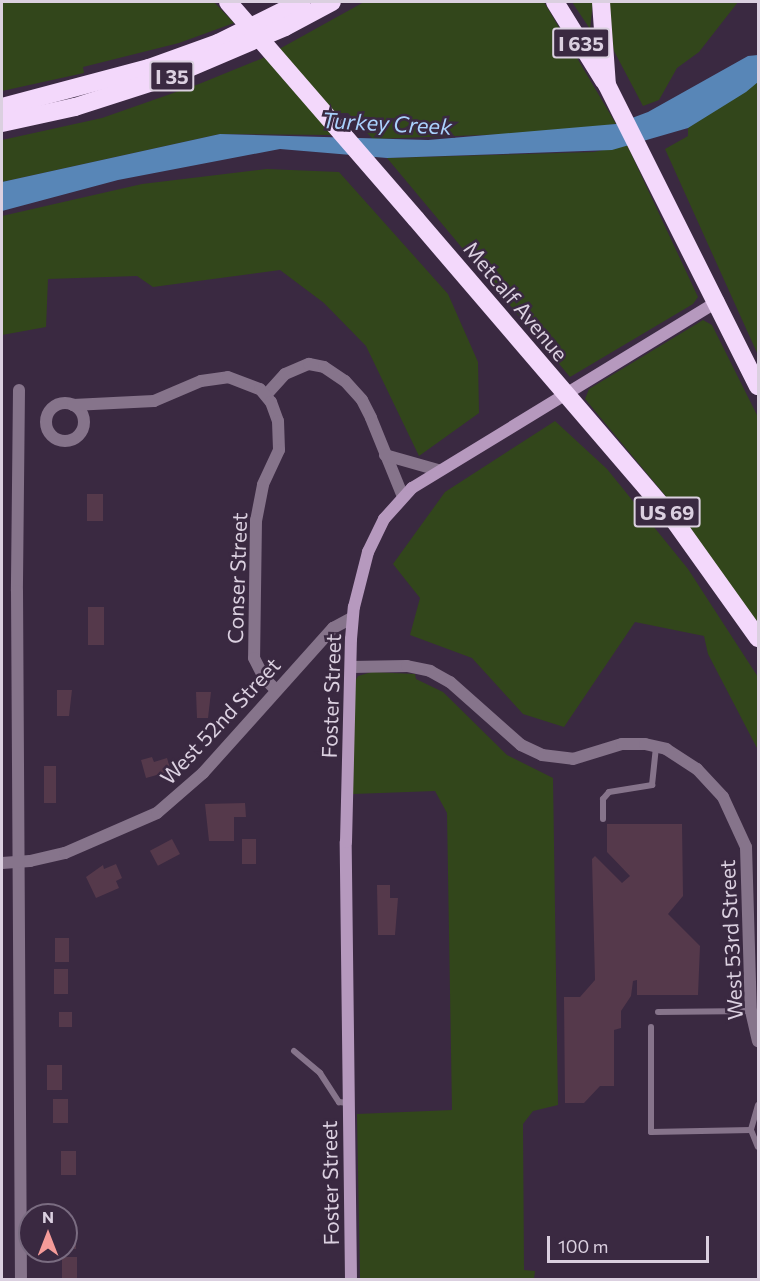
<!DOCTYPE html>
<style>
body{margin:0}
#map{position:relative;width:760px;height:1281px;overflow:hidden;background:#3a2941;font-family:Commissioner,sans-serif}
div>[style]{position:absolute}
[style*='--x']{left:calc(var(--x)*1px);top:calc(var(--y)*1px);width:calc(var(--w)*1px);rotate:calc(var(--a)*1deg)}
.green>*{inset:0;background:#32461b}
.water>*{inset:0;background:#5886b7}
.building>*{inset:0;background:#55394b;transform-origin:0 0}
.lane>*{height:6px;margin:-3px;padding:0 3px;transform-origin:3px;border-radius:3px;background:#86748b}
.street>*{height:12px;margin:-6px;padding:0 6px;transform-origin:6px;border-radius:6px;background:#86748b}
.street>.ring{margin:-6px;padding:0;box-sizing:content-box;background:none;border:12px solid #86748b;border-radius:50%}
.secondary>*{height:12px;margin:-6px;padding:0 6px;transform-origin:6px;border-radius:6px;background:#b699be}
.highway>*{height:18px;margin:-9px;padding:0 9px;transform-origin:9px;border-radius:9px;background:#f3d8fb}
.highway-bridge>*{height:18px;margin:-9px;padding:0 9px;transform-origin:9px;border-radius:9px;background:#f3d8fb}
span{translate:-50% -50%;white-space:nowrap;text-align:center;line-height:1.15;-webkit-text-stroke:5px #3a2941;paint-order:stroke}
.shield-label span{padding:2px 4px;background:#3a2941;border:2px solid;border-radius:4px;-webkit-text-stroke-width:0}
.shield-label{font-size:20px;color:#dbd0e0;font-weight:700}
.street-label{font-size:21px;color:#dbd0e0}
.water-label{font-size:22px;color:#aad1fc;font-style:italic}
.frame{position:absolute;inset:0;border:3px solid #dbd0e0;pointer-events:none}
.north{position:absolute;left:18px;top:1203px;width:60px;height:60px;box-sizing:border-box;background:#3a2941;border:2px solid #7a6c81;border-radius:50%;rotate:0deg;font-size:16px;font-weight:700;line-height:24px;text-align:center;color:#dbd0e0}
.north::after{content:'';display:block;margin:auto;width:21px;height:27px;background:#f59b99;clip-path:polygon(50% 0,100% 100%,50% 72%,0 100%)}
.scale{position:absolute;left:547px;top:1236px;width:162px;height:27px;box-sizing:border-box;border:3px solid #dbd0e0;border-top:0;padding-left:8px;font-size:18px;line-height:21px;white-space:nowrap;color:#dbd0e0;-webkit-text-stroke:4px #3a2941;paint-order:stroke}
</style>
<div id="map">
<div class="green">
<i style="clip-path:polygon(2px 2px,214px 2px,234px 23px,179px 43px,83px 67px,84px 73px,2px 91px)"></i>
<i style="clip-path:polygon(364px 2px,544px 2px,616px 124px,538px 133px,373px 139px,348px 113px,313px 113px,332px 135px,220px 134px,2px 182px,2px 140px,102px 118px,199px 84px,263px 58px)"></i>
<i style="clip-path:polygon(572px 2px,593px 2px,590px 29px)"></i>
<i style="clip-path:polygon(610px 2px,738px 2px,699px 52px,677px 68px,659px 100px,643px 106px,614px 51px,609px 31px)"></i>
<i style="clip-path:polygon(758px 82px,758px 355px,665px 149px,688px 136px,688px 128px)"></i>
<i style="clip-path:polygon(627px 145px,698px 297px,693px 304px,570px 377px,387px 158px,594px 152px)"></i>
<i style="clip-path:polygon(267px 169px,339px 172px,448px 294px,478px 362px,479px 413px,419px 456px,366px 346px,324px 303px,280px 270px,153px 287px,137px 276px,48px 279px,46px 327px,2px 335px,2px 216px,142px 184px)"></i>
<i style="clip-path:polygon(703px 320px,712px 325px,758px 417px,758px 623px,664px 494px,585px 399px,589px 389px)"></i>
<i style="clip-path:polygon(555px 421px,607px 469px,688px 569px,758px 677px,758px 750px,708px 654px,704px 636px,635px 622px,564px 727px,523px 714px,472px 658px,410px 635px,420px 598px,393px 564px,445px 492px)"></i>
<i style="clip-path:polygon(372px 672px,415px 674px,416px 679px,443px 692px,507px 755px,553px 778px,558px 1105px,533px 1111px,523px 1124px,524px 1270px,535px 1271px,534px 1279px,360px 1279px,357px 1114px,452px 1110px,447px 813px,435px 791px,353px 794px,354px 683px,358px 676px)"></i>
</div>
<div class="water">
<i style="clip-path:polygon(758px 55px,758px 82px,746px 92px,688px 128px,612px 150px,387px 158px,280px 149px,118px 180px,2px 211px,2px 182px,220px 134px,428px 140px,616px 124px,648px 112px,748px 56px)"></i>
</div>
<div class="building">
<i style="left:87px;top:494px;width:16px;height:27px"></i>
<i style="left:88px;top:607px;width:16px;height:38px"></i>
<i style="clip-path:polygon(57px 690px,72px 690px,69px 716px,57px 716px)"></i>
<i style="clip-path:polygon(196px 692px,211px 692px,208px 718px,197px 718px)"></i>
<i style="clip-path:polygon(152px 757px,154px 762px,167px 758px,171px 771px,146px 778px,141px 760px)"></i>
<i style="left:44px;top:766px;width:12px;height:37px"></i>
<i style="clip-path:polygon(245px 803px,246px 817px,234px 817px,234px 841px,209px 841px,205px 804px)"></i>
<i style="clip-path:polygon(607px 824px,682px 824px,683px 896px,668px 914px,700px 946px,698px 995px,637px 995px,637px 980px,633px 981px,631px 996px,621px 1011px,621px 1028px,614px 1030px,614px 1086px,600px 1086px,584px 1103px,565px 1103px,564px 997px,580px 997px,595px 980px,592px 859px,595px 856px,622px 883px,630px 876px,607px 852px)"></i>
<i style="left:172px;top:839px;width:17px;height:25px;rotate:62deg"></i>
<i style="left:242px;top:839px;width:14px;height:25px"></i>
<i style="clip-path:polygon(116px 864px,122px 878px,116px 881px,119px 888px,96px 898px,86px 877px,103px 865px,104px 869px)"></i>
<i style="clip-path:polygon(377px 885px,390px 885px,390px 898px,398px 898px,395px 935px,378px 935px)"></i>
<i style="left:55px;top:938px;width:14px;height:24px"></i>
<i style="left:54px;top:969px;width:14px;height:25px"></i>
<i style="left:59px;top:1012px;width:13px;height:15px"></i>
<i style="left:47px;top:1065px;width:15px;height:25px"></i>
<i style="left:53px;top:1099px;width:15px;height:24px"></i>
<i style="left:61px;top:1151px;width:15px;height:24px"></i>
<i style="left:66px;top:1225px;width:10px;height:24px"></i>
<i style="left:62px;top:1257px;width:15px;height:23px"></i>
</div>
<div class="lane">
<i style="--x:603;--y:819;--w:20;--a:-90"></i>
<i style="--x:603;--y:799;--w:9;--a:-49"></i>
<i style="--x:609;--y:792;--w:44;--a:-9.2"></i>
<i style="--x:652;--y:785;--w:39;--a:-84"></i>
<i style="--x:658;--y:1012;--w:93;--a:-0.6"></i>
<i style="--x:651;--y:1027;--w:105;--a:90"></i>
<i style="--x:651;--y:1132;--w:100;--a:-1.1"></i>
<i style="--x:294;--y:1051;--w:34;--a:40"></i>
<i style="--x:320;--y:1073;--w:35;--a:57"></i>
<i style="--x:339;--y:1102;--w:9;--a:6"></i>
<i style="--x:758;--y:1105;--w:26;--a:106"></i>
<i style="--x:751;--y:1130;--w:18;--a:68"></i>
</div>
<div class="street">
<i style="--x:19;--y:390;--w:201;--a:90.6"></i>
<i style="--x:17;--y:591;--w:689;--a:89.67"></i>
<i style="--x:266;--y:395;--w:28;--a:-48"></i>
<i style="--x:285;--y:374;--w:26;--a:-23"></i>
<i style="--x:309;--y:364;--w:15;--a:11"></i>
<i style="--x:324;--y:367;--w:25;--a:34"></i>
<i style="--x:345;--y:381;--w:25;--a:48"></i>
<i style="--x:362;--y:400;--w:20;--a:63"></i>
<i style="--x:371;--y:418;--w:85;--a:67.9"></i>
<i class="ring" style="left:46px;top:403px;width:26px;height:26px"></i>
<i style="--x:73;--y:405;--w:81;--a:-2.8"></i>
<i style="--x:154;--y:401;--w:51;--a:-23.1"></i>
<i style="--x:201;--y:381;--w:27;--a:-8"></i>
<i style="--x:228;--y:377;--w:34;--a:21"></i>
<i style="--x:260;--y:389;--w:17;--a:50"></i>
<i style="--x:271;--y:402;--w:20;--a:70"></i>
<i style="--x:278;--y:421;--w:29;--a:88"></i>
<i style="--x:279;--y:450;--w:38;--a:115"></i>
<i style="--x:263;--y:485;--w:36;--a:101"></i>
<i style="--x:256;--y:520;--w:138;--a:90.8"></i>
<i style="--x:254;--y:658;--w:22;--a:63"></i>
<i style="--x:264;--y:678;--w:17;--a:45"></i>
<i style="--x:385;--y:455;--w:55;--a:15.8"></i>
<i style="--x:351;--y:667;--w:56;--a:-1"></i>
<i style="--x:407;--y:666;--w:24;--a:12"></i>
<i style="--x:430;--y:671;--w:23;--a:29"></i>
<i style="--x:450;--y:682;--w:95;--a:41.6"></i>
<i style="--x:521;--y:745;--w:23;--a:25"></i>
<i style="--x:542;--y:755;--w:31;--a:7"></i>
<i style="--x:573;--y:759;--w:51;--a:-17"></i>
<i style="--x:622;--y:744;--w:23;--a:0"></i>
<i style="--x:645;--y:744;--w:22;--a:13"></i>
<i style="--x:666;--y:749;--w:37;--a:33"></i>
<i style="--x:697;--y:769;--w:38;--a:47"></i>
<i style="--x:723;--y:797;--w:55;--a:65.3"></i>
<i style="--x:746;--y:847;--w:164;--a:88.3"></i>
<i style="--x:751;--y:1011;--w:31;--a:77"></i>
<i style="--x:2;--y:863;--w:28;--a:-4"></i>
<i style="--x:30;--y:861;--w:36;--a:-13"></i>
<i style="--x:65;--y:853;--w:100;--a:-23.5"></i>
<i style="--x:157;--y:813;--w:61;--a:-41"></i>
<i style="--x:203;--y:773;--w:195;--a:-48.1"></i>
<i style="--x:333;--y:628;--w:21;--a:-28"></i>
</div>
<div class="secondary">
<i style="--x:351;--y:1280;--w:438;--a:-90.7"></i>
<i style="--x:346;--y:842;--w:203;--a:-88.6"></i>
<i style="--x:351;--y:639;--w:32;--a:-85"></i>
<i style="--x:354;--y:607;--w:57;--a:-75.7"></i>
<i style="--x:368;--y:552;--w:37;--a:-64"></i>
<i style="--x:384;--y:519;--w:42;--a:-47.9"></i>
<i style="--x:412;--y:488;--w:359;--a:-31.4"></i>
</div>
<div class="highway">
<i style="--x:555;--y:2;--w:93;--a:58.2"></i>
<i style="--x:601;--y:2;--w:83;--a:85.9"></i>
<i style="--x:607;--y:85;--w:337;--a:63.4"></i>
<i style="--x:2;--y:107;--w:152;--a:-14.9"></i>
<i style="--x:149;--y:68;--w:73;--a:-19.9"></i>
<i style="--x:218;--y:43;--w:93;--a:-26.3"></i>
<i style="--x:2;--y:123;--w:75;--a:-12.4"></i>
<i style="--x:75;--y:107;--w:98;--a:-17.9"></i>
<i style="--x:168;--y:77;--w:127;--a:-23.1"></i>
<i style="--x:285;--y:27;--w:53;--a:-28"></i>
<i style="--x:416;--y:219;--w:391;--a:49.4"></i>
<i style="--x:671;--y:516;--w:150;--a:54.5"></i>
</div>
<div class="highway-bridge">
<i style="--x:228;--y:2;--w:287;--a:49.1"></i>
</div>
<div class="shield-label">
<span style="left:581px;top:43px">I 635</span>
<span style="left:172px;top:76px">I 35</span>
<span style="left:667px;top:512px">US 69</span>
</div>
<div class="street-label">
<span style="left:516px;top:301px;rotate:50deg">Metcalf Avenue</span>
<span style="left:237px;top:578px;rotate:-88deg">Conser Street</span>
<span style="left:331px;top:696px;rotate:-88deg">Foster Street</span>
<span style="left:220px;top:721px;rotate:-47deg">West 52nd Street</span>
<span style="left:731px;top:940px;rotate:-93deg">West 53rd Street</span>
<span style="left:330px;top:1183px;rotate:-91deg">Foster Street</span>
</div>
<div class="water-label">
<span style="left:387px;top:123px;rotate:3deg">Turkey Creek</span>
</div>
<div class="frame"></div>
<div class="north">N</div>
<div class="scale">100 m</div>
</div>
